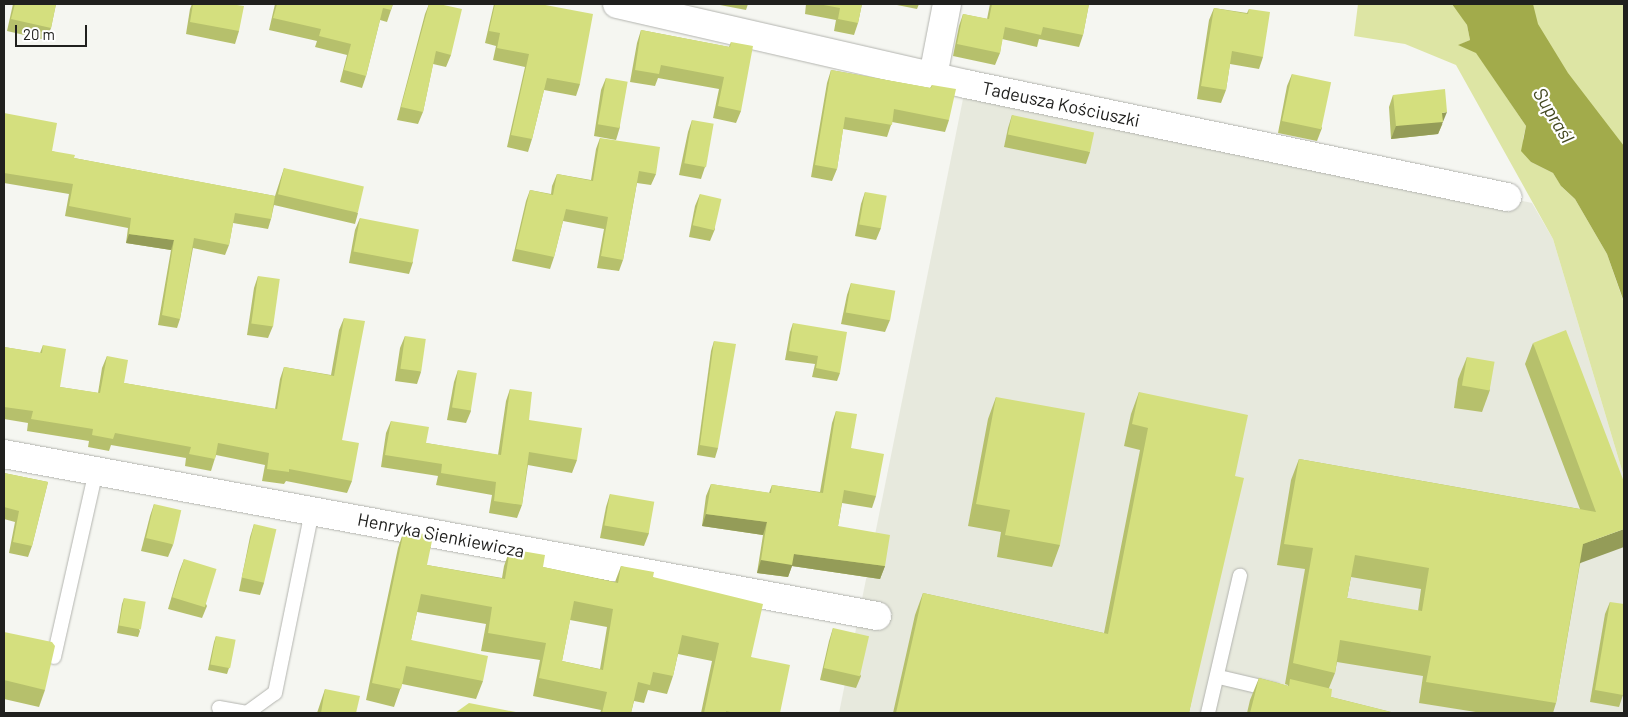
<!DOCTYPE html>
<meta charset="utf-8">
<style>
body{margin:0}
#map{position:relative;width:1628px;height:717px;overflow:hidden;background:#f5f6f1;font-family:Barlow,sans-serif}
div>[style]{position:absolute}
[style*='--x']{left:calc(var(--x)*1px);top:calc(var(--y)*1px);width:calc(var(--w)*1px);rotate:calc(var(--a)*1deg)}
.built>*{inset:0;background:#e7e9dd}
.green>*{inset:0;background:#dde5a4}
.water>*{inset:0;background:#a2ab4b}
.roads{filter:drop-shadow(0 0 1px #b3b4af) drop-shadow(0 0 1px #b3b4af)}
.service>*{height:14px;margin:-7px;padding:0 7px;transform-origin:7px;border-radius:7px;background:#fff}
.minor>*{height:28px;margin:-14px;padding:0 14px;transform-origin:14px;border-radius:14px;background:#fff}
.wall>*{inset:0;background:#b6c06c}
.shaded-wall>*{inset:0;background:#949c58}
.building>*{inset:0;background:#d4df7e;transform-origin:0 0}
span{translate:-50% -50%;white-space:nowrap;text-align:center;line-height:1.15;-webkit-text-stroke:4.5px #fff;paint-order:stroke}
.street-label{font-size:18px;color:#20201e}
.water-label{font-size:19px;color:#444920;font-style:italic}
.frame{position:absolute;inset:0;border:5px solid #20201e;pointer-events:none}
.scale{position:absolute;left:15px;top:25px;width:72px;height:22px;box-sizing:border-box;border:2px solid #20201e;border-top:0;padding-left:6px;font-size:15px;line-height:18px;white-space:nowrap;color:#20201e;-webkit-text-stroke:4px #fff;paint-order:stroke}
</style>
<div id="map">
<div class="built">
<i style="clip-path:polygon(966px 84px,1532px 203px,1553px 239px,1624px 477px,1624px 713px,839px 713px)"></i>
</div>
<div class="green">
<i style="clip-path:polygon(1358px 4px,1454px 4px,1467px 25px,1470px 40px,1459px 45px,1476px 52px,1526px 126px,1523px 139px,1531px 162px,1553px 173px,1562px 187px,1575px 199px,1607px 254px,1624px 303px,1624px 477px,1553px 239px,1456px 65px,1405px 44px,1354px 36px)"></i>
<i style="clip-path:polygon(1481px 4px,1624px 4px,1624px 257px)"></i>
</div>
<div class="water">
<i style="clip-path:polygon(1452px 4px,1533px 4px,1538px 24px,1568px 73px,1624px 146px,1624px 302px,1607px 254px,1575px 199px,1561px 186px,1553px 173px,1531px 162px,1521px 151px,1526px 126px,1476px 53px,1458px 45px,1470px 40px,1467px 25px)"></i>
</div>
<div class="roads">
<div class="service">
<i style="--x:54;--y:657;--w:191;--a:-77.3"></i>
<i style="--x:1219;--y:677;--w:57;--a:13.3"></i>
<i style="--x:219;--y:708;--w:27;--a:10"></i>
<i style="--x:247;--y:713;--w:34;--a:-36"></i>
<i style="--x:275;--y:693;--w:186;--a:-78.5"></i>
<i style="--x:1208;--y:713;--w:141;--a:-76.9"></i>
</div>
<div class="minor">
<i style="--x:617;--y:4;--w:358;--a:12.9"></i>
<i style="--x:966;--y:84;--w:553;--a:11.8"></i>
<i style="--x:933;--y:76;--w:73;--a:-79"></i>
<i style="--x:4;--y:454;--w:888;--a:10.51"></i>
</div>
</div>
<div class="wall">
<i style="clip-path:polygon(13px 4px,56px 4px,51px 28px,46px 40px,7px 31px)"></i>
<i style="clip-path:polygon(192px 4px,230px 4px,239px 31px,235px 44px,186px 34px,190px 9px)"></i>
<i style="clip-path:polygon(275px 4px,393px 4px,387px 22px,380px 20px,366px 76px,362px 88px,340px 82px,347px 55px,315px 47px,317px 41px,269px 30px)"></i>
<i style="clip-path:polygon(429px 4px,451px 55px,446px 67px,433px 64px,423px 112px,418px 124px,397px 120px,425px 14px)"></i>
<i style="clip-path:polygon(494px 4px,540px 4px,580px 84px,576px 96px,544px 90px,532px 139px,528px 152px,507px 147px,525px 67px,493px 60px,496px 46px,485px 43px)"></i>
<i style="clip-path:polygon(721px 4px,748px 4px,746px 10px,720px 5px)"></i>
<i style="clip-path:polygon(806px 4px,862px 4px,858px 23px,854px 35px,834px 31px,836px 20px,805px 14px)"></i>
<i style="clip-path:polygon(892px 4px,919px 4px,917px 9px)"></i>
<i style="clip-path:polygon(990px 4px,1089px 4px,1083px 35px,1079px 47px,1039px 39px,1037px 47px,1002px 39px,1000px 53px,995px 65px,953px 56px,959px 26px,963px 14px,987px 19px)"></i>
<i style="clip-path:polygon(1214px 8px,1247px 13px,1249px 9px,1263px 57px,1259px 69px,1230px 64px,1226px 90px,1221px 103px,1197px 99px,1209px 20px)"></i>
<i style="clip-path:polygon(641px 30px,729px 47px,731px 42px,741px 111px,736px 123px,713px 118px,719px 89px,658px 78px,655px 86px,630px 82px,637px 43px)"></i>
<i style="clip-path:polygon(831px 70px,930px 88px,932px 85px,949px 120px,945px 132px,892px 122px,887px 137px,843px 129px,837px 169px,832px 181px,811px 177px,827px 83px)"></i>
<i style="clip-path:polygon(1292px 74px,1322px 128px,1317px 141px,1278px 133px,1287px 86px)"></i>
<i style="clip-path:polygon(606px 78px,620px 127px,616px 140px,594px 136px,601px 90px)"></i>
<i style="clip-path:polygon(1393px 95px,1443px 125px,1442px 125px,1438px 134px,1391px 139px,1389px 107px)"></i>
<i style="clip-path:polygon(4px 113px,52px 151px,74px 158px,275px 196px,284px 168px,358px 213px,355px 224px,274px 205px,271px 219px,268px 229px,233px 223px,229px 245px,225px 255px,193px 248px,180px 319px,177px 328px,158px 325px,171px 250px,126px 243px,128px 228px,65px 216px,69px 194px,4px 183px)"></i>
<i style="clip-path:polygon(1012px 115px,1090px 152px,1086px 164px,1004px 147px,1008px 128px)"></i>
<i style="clip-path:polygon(692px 120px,705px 167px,701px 179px,679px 175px,688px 132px)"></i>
<i style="clip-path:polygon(600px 138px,656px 174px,651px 185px,637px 183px,623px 260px,619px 271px,597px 268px,604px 229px,563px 221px,554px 257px,550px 269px,512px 261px,526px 201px,530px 190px,551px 194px,552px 186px,557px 174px,591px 180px,596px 149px)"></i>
<i style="clip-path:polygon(865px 192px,881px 228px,876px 240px,855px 236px,861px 204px)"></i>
<i style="clip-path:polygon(700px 194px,715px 229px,710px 241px,689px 237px,695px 206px)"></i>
<i style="clip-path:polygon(360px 218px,413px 262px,409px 274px,349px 263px,355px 230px)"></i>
<i style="clip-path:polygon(258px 276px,273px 326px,268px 338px,247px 335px,254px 288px)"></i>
<i style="clip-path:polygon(851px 283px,890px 320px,885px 332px,841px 324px,847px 295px)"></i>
<i style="clip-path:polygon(344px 318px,342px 440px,352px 481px,347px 493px,286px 481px,284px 484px,262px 481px,265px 465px,216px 455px,211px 471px,185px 466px,186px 458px,111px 445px,109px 451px,88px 447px,89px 441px,27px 431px,28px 423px,4px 419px,4px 347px,40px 353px,43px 345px,60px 387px,98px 393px,102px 368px,107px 356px,124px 383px,275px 409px,280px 379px,284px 367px,331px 375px,339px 330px)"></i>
<i style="clip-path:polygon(793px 323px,840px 373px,837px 381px,812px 377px,815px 364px,785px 360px,790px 332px)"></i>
<i style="clip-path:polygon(405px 336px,421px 372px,417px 384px,395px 381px,400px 348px)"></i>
<i style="clip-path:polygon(714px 341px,718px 448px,715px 458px,697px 455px,711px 351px)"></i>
<i style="clip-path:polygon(evenodd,1533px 343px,1624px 482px,1580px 564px,1556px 703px,1553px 713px,1482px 713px,1419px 703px,1423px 676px,1337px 662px,1335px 673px,1329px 688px,1331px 697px,1395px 713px,1247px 713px,1250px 700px,1259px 678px,1288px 686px,1288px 685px,1285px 684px,1305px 569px,1277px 565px,1291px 480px,1299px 459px,1580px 509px,1525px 364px,1533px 343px,1351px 577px,1421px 589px,1418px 611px,1347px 598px,1351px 577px)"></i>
<i style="clip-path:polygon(1467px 357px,1490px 390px,1482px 412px,1454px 408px,1458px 379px)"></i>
<i style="clip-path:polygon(458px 370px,471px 411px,466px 423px,447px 420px,454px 382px)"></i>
<i style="clip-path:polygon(510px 389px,529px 420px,577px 460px,572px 473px,528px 465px,522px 505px,517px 518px,489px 513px,492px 495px,436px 485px,438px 476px,381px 467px,386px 433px,391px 421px,426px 443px,498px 455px,506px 401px)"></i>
<i style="clip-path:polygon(1139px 392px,1235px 476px,1189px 713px,893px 713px,915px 615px,923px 593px,1104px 633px,1140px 450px,1124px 446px,1131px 414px)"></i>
<i style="clip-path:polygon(996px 397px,1060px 545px,1052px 567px,997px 557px,1001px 532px,968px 526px,988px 419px)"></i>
<i style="clip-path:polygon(836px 411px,851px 448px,876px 496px,872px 508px,842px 503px,838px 526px,885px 566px,880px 579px,792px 566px,788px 577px,757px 573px,763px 535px,702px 526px,706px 496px,711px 484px,769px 493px,772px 485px,820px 492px,832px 423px)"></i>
<i style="clip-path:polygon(4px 473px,48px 482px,32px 546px,28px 557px,9px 553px,15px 522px,4px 519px)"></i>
<i style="clip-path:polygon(610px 494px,649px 533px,644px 546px,600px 538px,606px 507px)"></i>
<i style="clip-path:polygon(154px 504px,173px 545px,168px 557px,141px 551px,150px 516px)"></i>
<i style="clip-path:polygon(254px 524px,264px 583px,260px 595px,239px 591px,250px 537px)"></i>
<i style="clip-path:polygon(evenodd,404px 530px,427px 565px,502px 578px,504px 566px,510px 549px,543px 567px,615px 582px,621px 566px,653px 577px,751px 657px,780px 713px,701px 713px,712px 661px,678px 654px,673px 676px,667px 694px,648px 690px,644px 703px,634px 701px,631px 713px,600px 713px,601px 710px,533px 696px,540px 660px,481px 651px,486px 624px,417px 612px,411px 640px,483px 681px,476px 699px,402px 684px,394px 707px,366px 700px,398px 548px,404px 530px,570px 620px,607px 627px,600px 669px,562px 661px,570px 620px)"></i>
<i style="clip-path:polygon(184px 559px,207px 606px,202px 618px,168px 609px,179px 572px)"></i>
<i style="clip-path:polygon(124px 598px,140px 631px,138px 637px,117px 633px,122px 604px)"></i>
<i style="clip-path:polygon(1610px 602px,1623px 695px,1619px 707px,1590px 702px,1605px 614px)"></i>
<i style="clip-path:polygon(833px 628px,861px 676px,856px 688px,820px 680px,829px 641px)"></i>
<i style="clip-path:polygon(4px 632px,45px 690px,39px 707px,4px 699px)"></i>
<i style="clip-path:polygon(216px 636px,229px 668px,227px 674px,208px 670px,214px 642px)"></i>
<i style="clip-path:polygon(325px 689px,356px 713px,317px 713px)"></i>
</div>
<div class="shaded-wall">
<i style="clip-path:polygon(1447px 112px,1438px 134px,1391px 139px,1396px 126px,1442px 113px)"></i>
<i style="clip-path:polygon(129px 234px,174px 240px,171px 250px,126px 243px)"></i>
<i style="clip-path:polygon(706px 514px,767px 522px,763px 535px,702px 526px)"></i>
<i style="clip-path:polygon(1624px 529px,1624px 547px,1575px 565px,1583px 544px)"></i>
<i style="clip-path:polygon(794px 554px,885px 566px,880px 579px,792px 566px,788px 577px,757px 573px,761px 560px)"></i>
</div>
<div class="building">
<i style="clip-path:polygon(15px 4px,56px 4px,51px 28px,11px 19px)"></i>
<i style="clip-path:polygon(193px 4px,230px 4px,244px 6px,239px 31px,190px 22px)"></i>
<i style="clip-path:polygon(277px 4px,393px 4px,391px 10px,383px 8px,366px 76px,344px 70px,351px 44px,319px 36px,321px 29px,273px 18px)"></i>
<i style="clip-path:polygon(429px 4px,439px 4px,462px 9px,451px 55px,436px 51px,423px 112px,401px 107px)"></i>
<i style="clip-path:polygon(495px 4px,540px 4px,593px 14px,580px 84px,547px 78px,532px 139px,511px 135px,529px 54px,497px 48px,500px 33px,489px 31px)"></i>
<i style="clip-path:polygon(818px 4px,862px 4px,858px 23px,838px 19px,840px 8px)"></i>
<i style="clip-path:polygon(992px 4px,1089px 4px,1083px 35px,1043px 27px,1041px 35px,1005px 27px,1000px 53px,957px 44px,963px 14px,989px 19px)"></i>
<i style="clip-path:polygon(1214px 8px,1248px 14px,1249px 9px,1270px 12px,1263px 57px,1232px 51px,1226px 90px,1201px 86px)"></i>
<i style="clip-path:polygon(641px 30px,730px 47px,731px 42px,753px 46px,741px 111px,718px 106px,724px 77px,661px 65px,659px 74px,635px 70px)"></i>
<i style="clip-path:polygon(831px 70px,931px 88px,932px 85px,956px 89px,949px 120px,894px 109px,892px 125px,845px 117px,837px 169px,815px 165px)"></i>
<i style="left:1292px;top:74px;width:40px;height:48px;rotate:12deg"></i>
<i style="left:606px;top:78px;width:22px;height:47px;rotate:10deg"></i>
<i style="clip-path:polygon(1445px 89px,1447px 112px,1442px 113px,1443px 122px,1396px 126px,1393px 95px)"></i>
<i style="clip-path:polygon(4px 113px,57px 123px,52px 151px,75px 155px,74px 158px,275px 196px,271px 219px,235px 213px,229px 245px,194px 238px,180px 319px,162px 315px,174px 240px,129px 234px,131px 218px,69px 206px,73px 184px,4px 173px)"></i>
<i style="left:1012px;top:115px;width:84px;height:20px;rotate:12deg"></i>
<i style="left:692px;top:120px;width:22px;height:44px;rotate:10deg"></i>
<i style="clip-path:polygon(600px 138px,660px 147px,656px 174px,639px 171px,623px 260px,601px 256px,608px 217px,566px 209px,554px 257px,516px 249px,530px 190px,553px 195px,557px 174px,593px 181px)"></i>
<i style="left:284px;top:168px;width:82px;height:27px;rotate:13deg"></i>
<i style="left:865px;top:192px;width:22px;height:33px;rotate:10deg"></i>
<i style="left:700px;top:194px;width:22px;height:32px;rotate:13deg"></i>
<i style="left:360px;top:218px;width:60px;height:34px;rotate:11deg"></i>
<i style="left:258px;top:276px;width:22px;height:48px;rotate:8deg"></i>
<i style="left:851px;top:283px;width:45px;height:30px;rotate:10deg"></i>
<i style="clip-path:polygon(344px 318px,365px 321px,342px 440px,359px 443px,352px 481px,289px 469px,289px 472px,267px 469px,269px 453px,218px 443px,215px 459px,189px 454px,191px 447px,115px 433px,113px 439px,92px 435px,93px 429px,31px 419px,33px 411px,4px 407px,4px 347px,42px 353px,43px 345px,66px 349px,60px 387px,100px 393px,107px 356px,128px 360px,124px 383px,277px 409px,284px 367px,334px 376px)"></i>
<i style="clip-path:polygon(793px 323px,847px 332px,840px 373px,816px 368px,818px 356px,789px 351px)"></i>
<i style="clip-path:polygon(evenodd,1566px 330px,1624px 482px,1624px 529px,1583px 544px,1556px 703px,1426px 682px,1431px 656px,1340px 640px,1335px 673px,1293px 663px,1313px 548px,1284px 544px,1299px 459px,1596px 512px,1533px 343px,1566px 330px,1355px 555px,1429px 568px,1422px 611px,1347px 598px,1355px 555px)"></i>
<i style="left:405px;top:336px;width:21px;height:33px;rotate:8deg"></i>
<i style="clip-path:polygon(714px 341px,736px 344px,718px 448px,700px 445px)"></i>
<i style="left:1467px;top:357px;width:28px;height:29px;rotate:10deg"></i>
<i style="left:458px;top:370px;width:19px;height:38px;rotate:9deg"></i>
<i style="clip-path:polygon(510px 389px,532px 392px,529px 420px,582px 428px,577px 460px,529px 452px,522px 505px,494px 501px,496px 482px,441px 473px,442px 464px,385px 455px,391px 421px,429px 427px,426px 443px,501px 455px)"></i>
<i style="clip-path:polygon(1139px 392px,1248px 415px,1235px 476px,1244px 478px,1189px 713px,896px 713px,923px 593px,1108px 634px,1148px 428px,1132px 424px)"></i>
<i style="clip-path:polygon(996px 397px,1085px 413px,1060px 545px,1005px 535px,1010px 510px,976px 504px)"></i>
<i style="clip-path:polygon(836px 411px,857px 414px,851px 448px,884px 454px,876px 496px,844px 490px,838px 526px,890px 535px,885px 566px,794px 554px,792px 565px,761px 560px,767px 522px,706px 514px,711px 484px,771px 493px,772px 485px,823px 493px)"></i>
<i style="clip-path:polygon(4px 473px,48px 482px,32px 546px,13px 542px,19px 511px,4px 507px)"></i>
<i style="left:610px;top:494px;width:45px;height:32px;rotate:10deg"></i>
<i style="left:154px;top:504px;width:28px;height:35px;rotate:13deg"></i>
<i style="left:254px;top:524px;width:23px;height:55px;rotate:13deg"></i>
<i style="clip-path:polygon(evenodd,404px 530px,433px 536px,427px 565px,505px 579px,510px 549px,545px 555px,543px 567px,618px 583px,621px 566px,654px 572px,653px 577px,763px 604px,751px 657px,790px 665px,780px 713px,735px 713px,726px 711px,726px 713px,704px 713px,719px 643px,682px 635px,673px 676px,653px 672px,650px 685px,638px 682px,631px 713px,602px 713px,607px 692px,539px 678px,546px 643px,488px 633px,492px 607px,421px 594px,411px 640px,488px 656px,483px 681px,406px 666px,401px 689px,372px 683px,404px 530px,574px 601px,613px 609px,603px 670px,562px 661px,574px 601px)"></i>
<i style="left:184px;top:559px;width:34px;height:40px;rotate:17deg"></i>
<i style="left:124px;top:598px;width:22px;height:28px;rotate:10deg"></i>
<i style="clip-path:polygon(1610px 602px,1624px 604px,1624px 689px,1623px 695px,1595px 690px)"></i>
<i style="left:833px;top:628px;width:37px;height:41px;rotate:13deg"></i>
<i style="clip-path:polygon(4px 632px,52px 642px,55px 646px,45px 690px,4px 680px)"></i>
<i style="left:216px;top:636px;width:20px;height:29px;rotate:11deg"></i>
<i style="clip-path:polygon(1259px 678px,1289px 686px,1290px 679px,1332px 689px,1331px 697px,1395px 713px,1250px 713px)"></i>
<i style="clip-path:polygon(325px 689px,360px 696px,356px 713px,321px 713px)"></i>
<i style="clip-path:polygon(469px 703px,521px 713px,455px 713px)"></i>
</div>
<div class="street-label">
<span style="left:1061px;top:104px;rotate:12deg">Tadeusza Kościuszki</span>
<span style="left:441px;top:535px;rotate:11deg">Henryka Sienkiewicza</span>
</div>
<div class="water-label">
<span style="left:1554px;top:115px;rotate:59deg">Supraśl</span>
</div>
<div class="frame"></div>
<div class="scale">20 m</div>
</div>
